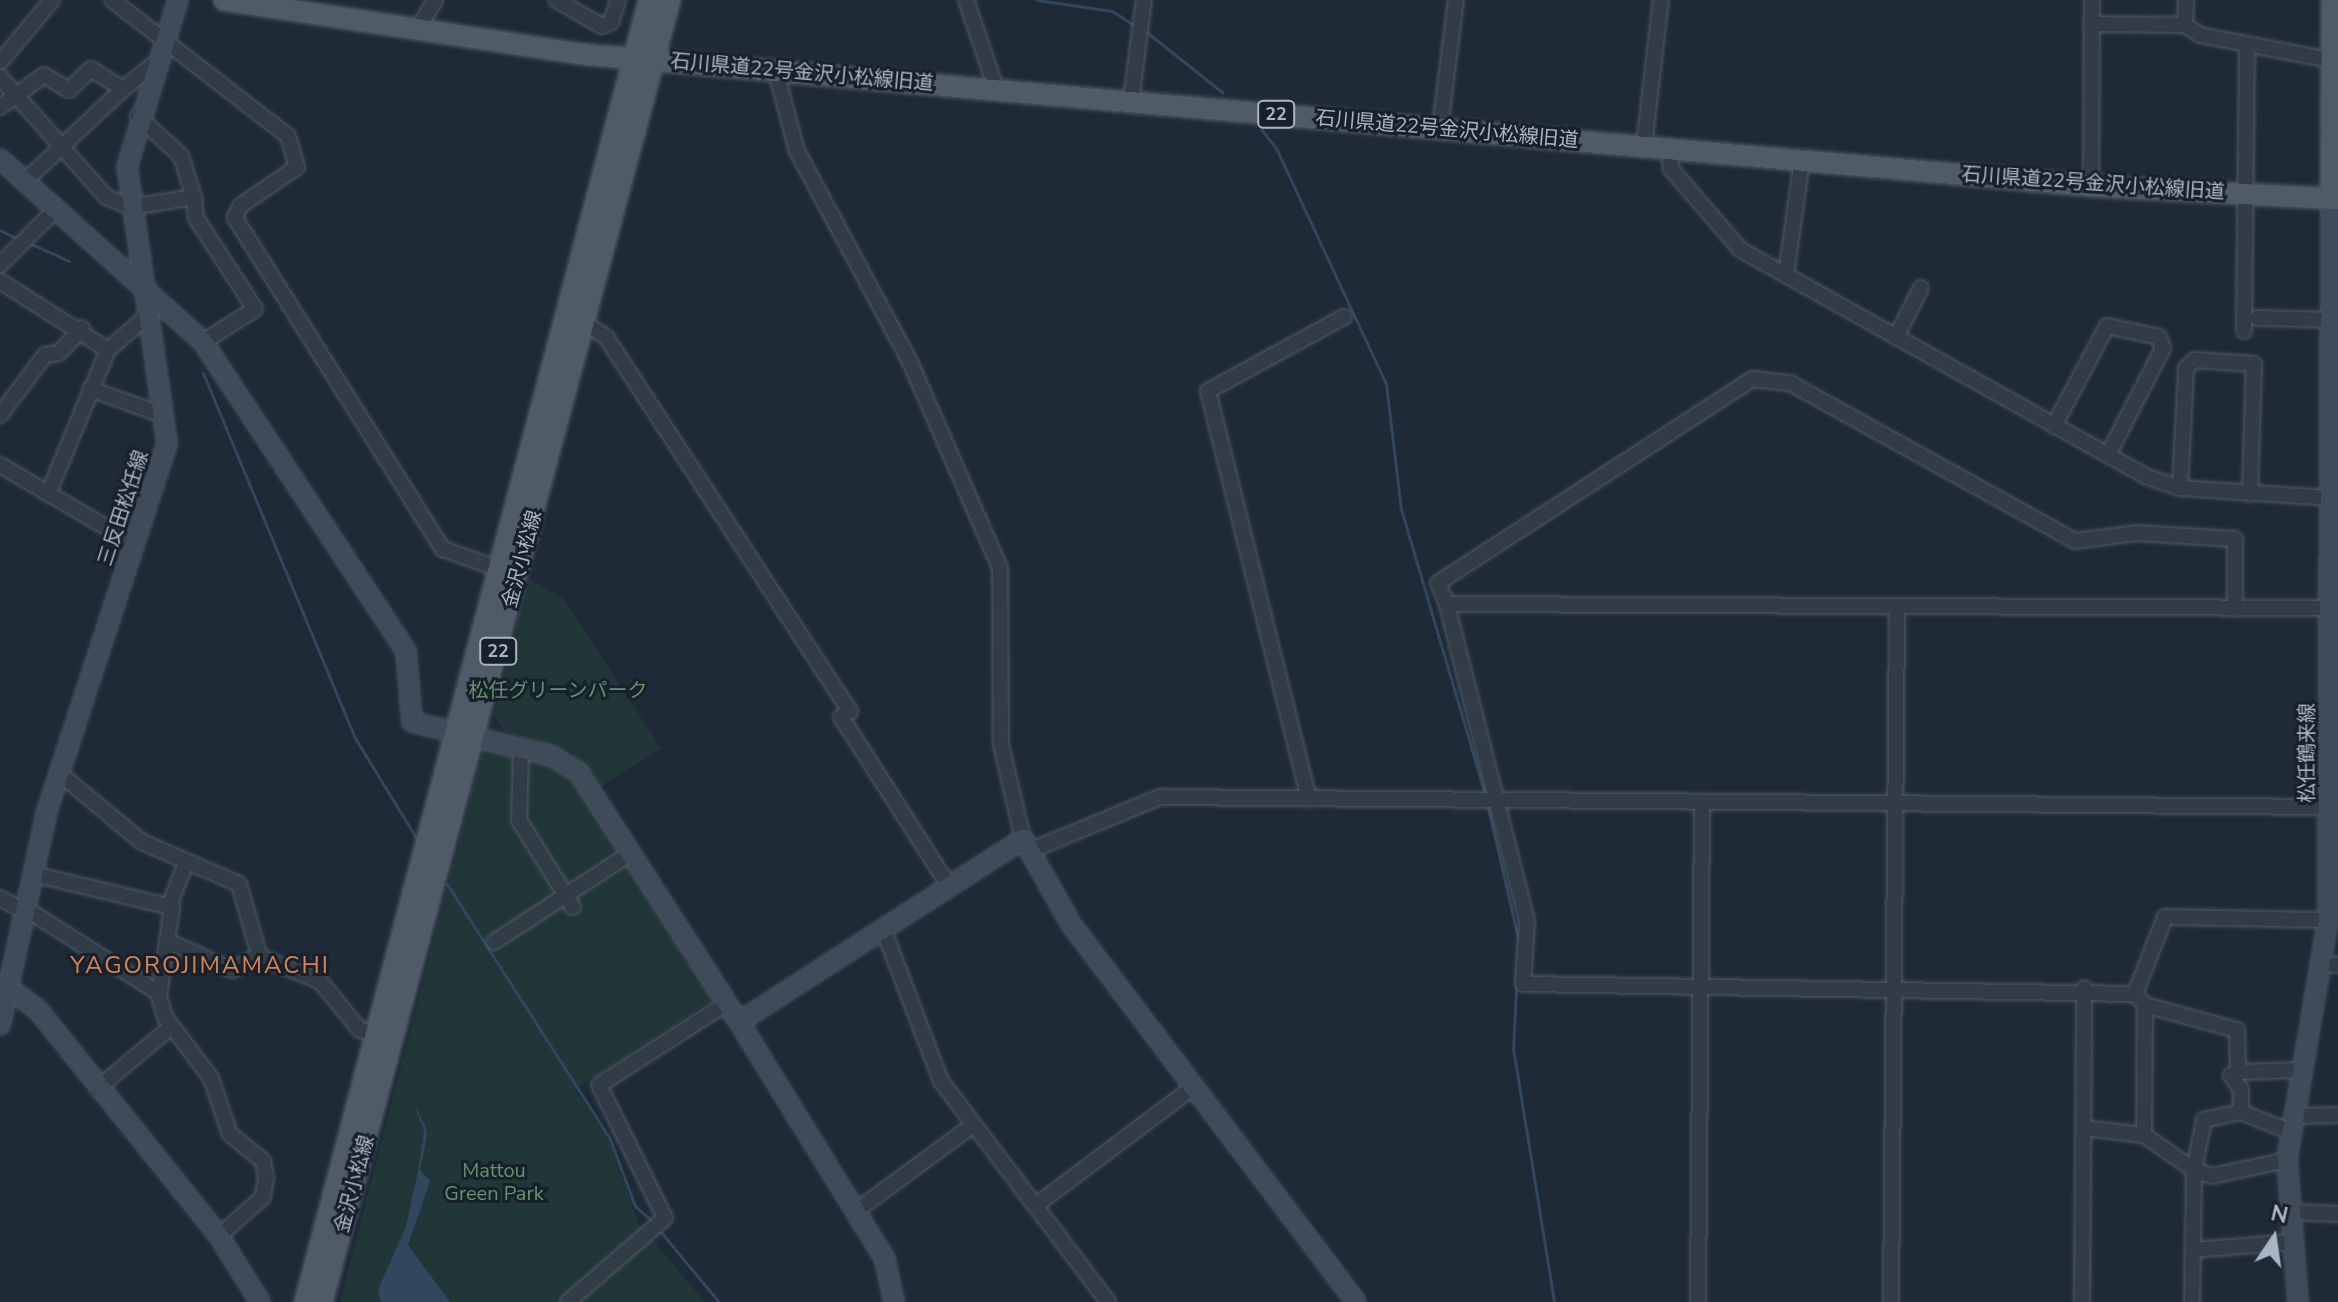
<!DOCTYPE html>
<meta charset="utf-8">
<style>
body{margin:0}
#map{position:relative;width:2338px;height:1302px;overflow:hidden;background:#1e2a36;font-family:"Nunito Sans","Noto Sans JP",sans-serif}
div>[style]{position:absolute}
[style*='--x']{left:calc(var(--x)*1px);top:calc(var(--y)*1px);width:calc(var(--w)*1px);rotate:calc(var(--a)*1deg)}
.green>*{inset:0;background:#203637}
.water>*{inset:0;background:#31475e}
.stream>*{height:3px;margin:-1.5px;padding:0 1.5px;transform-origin:1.5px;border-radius:1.5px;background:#31475e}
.roads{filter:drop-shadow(0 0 2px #4f5965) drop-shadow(0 0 2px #4f5965)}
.street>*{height:14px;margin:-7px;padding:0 7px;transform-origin:7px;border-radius:7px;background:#323c47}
.secondary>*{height:18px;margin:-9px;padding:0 9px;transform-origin:9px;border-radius:9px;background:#404b5a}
.primary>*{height:20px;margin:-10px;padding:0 10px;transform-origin:10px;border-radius:10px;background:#4f5b67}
span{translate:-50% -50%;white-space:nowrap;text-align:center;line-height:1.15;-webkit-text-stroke:6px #18212b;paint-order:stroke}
.shield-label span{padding:2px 6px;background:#18212b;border:2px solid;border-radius:6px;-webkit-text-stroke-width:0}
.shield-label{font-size:18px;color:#abb6c4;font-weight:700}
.street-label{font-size:20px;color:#abb6c4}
.park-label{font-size:20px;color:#63946c}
.quarter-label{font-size:24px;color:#d58555;letter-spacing:2px}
.north{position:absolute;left:2234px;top:1198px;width:80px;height:80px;-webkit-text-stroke:6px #18212b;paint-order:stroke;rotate:13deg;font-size:22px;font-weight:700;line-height:32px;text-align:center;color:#abb6c4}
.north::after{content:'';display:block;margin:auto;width:28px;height:36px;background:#abb6c4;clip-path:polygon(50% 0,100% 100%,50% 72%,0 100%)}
</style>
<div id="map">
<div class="green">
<i style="clip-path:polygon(528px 579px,563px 598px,661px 748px,599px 788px,571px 752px,505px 732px,494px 716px)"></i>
<i style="clip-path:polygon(483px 749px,553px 764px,580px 790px,715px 998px,575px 1090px,607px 1133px,639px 1224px,705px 1302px,340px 1302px)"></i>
</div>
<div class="water">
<i style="clip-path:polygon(414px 1104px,425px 1125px,427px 1135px,420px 1170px,430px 1181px,408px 1245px,450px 1302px,381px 1302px,378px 1290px,406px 1226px,418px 1172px,424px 1131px)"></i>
</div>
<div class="stream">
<i style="--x:1037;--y:0;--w:76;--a:8.3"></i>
<i style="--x:1112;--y:11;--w:30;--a:33"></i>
<i style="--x:1144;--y:30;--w:100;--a:38.5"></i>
<i style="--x:1261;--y:129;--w:24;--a:52"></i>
<i style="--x:1276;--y:148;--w:260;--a:65"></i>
<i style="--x:1386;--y:384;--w:126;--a:83.2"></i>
<i style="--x:1401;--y:509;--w:294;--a:73.6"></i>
<i style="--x:0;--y:230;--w:20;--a:27"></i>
<i style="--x:29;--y:243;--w:44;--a:24.2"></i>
<i style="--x:203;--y:373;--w:395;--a:67.4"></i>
<i style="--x:355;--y:738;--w:119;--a:58.5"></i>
<i style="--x:1488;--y:808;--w:138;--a:77"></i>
<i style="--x:447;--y:884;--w:303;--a:57.4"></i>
<i style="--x:610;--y:1139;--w:72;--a:69.5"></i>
<i style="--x:635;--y:1206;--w:24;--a:42"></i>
<i style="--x:1517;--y:970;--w:78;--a:92.9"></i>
<i style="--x:1513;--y:1048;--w:257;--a:80.8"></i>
<i style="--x:660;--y:1231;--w:92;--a:50.3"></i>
</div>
<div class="roads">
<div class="street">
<i style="--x:112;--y:0;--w:222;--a:37.7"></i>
<i style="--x:288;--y:136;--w:32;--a:74"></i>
<i style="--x:297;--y:167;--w:69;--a:145.6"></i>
<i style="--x:240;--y:206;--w:13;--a:113"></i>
<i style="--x:235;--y:218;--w:391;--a:57.9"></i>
<i style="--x:443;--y:549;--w:59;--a:19.7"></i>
<i style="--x:556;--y:0;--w:53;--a:29.5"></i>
<i style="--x:602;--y:26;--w:10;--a:-24"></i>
<i style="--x:611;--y:22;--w:23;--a:-72"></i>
<i style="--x:966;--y:0;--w:93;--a:71.2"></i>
<i style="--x:2186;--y:0;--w:25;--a:92"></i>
<i style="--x:2185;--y:25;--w:18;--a:34"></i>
<i style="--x:2200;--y:35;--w:137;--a:10.9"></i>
<i style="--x:2091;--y:24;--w:94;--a:0.6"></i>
<i style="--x:416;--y:32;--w:37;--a:-59"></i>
<i style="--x:0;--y:62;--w:81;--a:-50"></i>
<i style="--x:775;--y:68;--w:86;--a:75.2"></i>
<i style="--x:797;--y:151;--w:239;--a:61.8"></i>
<i style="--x:910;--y:362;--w:225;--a:66.4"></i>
<i style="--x:1000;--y:568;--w:177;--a:89.7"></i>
<i style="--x:1001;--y:745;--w:97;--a:76.8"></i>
<i style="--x:0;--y:77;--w:160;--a:48.5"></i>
<i style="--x:106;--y:197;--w:27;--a:22"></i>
<i style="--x:131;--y:207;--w:64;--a:-9"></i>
<i style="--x:194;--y:197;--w:43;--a:-107.6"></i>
<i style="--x:181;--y:156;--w:59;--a:-137.1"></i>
<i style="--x:1131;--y:101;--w:102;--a:-82.7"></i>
<i style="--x:0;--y:107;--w:54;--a:-36"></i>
<i style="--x:44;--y:75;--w:29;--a:31"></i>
<i style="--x:69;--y:90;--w:30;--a:-44"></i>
<i style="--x:91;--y:69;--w:38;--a:32"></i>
<i style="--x:123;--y:89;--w:38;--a:-39"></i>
<i style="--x:1440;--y:128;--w:129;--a:-82.9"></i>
<i style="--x:1644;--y:146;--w:147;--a:-83.4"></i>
<i style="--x:1669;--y:148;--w:21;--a:85"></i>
<i style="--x:1671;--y:169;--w:107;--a:49.2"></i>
<i style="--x:1741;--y:250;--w:463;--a:29.2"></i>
<i style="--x:2145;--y:476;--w:37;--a:19"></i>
<i style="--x:2180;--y:488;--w:149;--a:3.8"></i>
<i style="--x:24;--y:182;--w:136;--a:-43.2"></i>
<i style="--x:2091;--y:186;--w:186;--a:-89.7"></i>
<i style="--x:194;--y:197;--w:21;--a:85"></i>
<i style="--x:196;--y:218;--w:108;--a:57"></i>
<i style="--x:255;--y:309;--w:62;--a:147.6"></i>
<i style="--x:0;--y:265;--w:76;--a:-45"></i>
<i style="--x:1786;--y:275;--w:117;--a:-82.1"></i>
<i style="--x:0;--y:281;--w:128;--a:32.6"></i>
<i style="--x:108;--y:350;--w:52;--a:-41.1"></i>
<i style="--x:2257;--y:318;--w:81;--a:1.4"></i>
<i style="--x:586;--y:324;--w:24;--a:33"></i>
<i style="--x:606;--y:337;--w:447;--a:56.9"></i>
<i style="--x:850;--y:711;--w:11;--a:146"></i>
<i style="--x:841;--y:717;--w:201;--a:57.4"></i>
<i style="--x:2244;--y:331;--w:285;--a:-89.4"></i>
<i style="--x:1896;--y:337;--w:55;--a:-63"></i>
<i style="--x:90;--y:389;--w:77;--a:19.6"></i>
<i style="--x:0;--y:415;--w:75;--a:-53.1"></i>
<i style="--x:45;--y:355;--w:14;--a:-8"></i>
<i style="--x:59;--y:353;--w:34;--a:-47"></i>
<i style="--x:2054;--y:426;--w:113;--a:-62.1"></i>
<i style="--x:2107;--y:326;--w:53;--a:11.9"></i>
<i style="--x:2159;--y:337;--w:12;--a:70"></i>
<i style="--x:2163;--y:348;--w:120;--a:117.2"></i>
<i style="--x:0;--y:465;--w:154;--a:30.4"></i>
<i style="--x:2180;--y:488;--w:120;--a:-87.1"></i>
<i style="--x:2186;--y:368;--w:12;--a:-42"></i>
<i style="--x:2195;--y:360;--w:59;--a:3.9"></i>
<i style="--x:2254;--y:364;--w:130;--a:91.8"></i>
<i style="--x:48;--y:494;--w:156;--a:-67.4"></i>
<i style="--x:1447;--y:604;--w:23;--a:-113"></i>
<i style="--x:1438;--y:583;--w:374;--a:-33"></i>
<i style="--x:1752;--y:379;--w:38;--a:6"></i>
<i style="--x:1790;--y:383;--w:326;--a:29"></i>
<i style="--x:2075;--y:541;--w:63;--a:-7.4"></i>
<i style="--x:2137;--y:533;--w:98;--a:3.5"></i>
<i style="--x:2235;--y:539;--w:70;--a:90"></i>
<i style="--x:521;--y:750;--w:70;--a:91.6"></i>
<i style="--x:519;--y:820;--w:102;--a:58.2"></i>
<i style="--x:58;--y:772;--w:109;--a:39.8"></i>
<i style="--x:142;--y:842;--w:106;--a:23.4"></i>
<i style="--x:239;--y:884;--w:76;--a:74"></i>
<i style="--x:260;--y:957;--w:65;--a:21.8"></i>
<i style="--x:320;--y:981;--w:63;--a:50.8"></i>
<i style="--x:360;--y:1030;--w:18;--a:16"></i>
<i style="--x:1309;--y:799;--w:420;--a:-103.9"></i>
<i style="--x:1208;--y:391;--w:155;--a:-28.6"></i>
<i style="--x:1029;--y:851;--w:142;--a:-22.4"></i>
<i style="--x:1160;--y:797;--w:1169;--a:0.49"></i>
<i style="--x:33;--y:874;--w:143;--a:13.4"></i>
<i style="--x:172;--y:907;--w:90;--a:98.3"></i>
<i style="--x:159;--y:996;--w:22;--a:74"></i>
<i style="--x:165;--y:1017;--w:76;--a:53"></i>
<i style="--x:211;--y:1078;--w:59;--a:71.3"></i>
<i style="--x:230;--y:1134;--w:43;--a:39.3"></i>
<i style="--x:263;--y:1161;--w:16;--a:79"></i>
<i style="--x:266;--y:1177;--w:20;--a:99"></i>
<i style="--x:263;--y:1197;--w:59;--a:138.4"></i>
<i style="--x:0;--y:898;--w:29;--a:29"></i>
<i style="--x:169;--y:906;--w:48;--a:-68.2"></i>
<i style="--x:26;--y:909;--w:157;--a:32.3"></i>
<i style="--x:884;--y:931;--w:160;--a:69.2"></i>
<i style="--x:941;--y:1081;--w:277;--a:52.9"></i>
<i style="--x:167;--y:941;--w:71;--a:24"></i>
<i style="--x:232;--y:970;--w:32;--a:-28"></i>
<i style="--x:494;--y:942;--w:163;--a:-33"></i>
<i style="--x:2325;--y:964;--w:13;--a:4"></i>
<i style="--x:2135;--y:994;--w:83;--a:-68.7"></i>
<i style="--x:2165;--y:917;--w:163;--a:1.1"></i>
<i style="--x:2145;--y:1005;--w:95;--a:15.2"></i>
<i style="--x:2237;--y:1030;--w:42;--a:88.6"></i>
<i style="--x:2238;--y:1072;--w:8;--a:157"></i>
<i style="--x:2231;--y:1075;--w:18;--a:56"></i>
<i style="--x:2241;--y:1090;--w:22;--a:90"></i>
<i style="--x:2241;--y:1112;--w:52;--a:21.6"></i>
<i style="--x:2238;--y:1072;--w:63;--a:-1.8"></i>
<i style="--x:97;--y:1089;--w:98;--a:-40"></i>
<i style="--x:2241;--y:1112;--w:38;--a:168"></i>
<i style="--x:2204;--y:1120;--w:51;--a:101.3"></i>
<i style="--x:2194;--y:1170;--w:19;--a:18"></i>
<i style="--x:2212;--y:1176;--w:77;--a:-12"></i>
<i style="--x:2292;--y:1116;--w:46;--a:-1.2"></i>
<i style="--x:2084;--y:1128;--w:60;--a:6.7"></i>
<i style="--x:1035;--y:1206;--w:200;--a:-36.9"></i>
<i style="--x:856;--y:1211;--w:145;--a:-36.3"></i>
<i style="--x:2291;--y:1212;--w:47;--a:2.4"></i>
<i style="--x:2193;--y:1250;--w:100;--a:-4.6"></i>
<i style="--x:568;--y:1302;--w:128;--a:-40.9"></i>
<i style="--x:665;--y:1218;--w:148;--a:-116.4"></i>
<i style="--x:599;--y:1085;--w:152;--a:-32.6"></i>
<i style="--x:1698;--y:1302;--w:501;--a:-89.54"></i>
<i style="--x:1891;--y:1302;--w:693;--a:-89.5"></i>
<i style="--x:2082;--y:1302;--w:314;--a:-89.6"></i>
<i style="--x:2192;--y:1302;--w:132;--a:-89.1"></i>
<i style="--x:2194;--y:1170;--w:61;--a:-145"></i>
<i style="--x:2144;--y:1135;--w:130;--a:-89.6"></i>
<i style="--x:2145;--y:1005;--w:15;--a:-132"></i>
<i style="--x:2135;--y:994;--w:612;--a:-179.06"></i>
<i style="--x:1523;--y:984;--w:63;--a:-86.4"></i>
<i style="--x:1527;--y:921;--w:327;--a:-104.2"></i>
<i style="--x:1447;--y:604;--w:883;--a:0.26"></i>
</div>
<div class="secondary">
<i style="--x:0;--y:159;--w:273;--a:42"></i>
<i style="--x:203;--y:342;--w:370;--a:56.7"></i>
<i style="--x:406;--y:651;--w:71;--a:85.2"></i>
<i style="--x:412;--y:722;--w:144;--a:13.7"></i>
<i style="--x:552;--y:756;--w:32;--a:32"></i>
<i style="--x:579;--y:773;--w:296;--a:57.3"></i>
<i style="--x:739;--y:1022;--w:338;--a:-32.8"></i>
<i style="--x:1023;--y:839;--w:98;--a:60.5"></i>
<i style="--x:1071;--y:924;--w:473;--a:53"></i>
<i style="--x:2;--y:983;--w:45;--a:36.9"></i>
<i style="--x:38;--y:1010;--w:290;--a:51.3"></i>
<i style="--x:219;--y:1236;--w:78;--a:58.2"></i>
<i style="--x:739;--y:1022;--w:278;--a:58.4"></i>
<i style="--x:885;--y:1259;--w:44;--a:78.2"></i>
<i style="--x:0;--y:1025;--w:219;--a:-77.6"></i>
<i style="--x:47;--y:811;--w:387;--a:-71.9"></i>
<i style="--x:167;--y:443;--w:279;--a:-98.2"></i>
<i style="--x:127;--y:167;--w:175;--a:-73"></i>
<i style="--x:2298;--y:1302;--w:142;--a:-94.4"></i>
<i style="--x:2287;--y:1160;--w:243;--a:-80.3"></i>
<i style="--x:2328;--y:920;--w:721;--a:-89.76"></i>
</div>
<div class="primary">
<i style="--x:224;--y:0;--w:360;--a:8.6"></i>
<i style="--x:580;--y:54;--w:1517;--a:4.99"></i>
<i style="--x:2091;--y:186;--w:247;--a:3"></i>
<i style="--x:2331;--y:199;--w:199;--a:-89.7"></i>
<i style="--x:305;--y:1302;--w:1347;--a:-75.2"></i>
<i style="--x:322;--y:1302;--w:1348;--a:-75.04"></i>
</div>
</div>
<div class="shield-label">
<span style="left:1276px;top:114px">22</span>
<span style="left:498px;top:651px">22</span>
</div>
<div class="street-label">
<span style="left:802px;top:72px;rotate:5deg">石川県道22号金沢小松線旧道</span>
<span style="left:1447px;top:129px;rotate:5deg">石川県道22号金沢小松線旧道</span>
<span style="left:2093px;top:183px;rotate:4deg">石川県道22号金沢小松線旧道</span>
<span style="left:123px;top:508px;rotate:-72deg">三反田松任線</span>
<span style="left:522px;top:559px;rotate:-75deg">金沢小松線</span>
<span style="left:2307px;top:753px;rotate:-90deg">松任鶴来線</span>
<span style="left:354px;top:1184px;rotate:-75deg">金沢小松線</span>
</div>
<div class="park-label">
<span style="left:558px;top:690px">松任グリーンパーク</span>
<span style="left:494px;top:1182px">Mattou<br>Green Park</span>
</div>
<div class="quarter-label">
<span style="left:200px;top:966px">YAGOROJIMAMACHI</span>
</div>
<div class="north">N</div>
</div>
